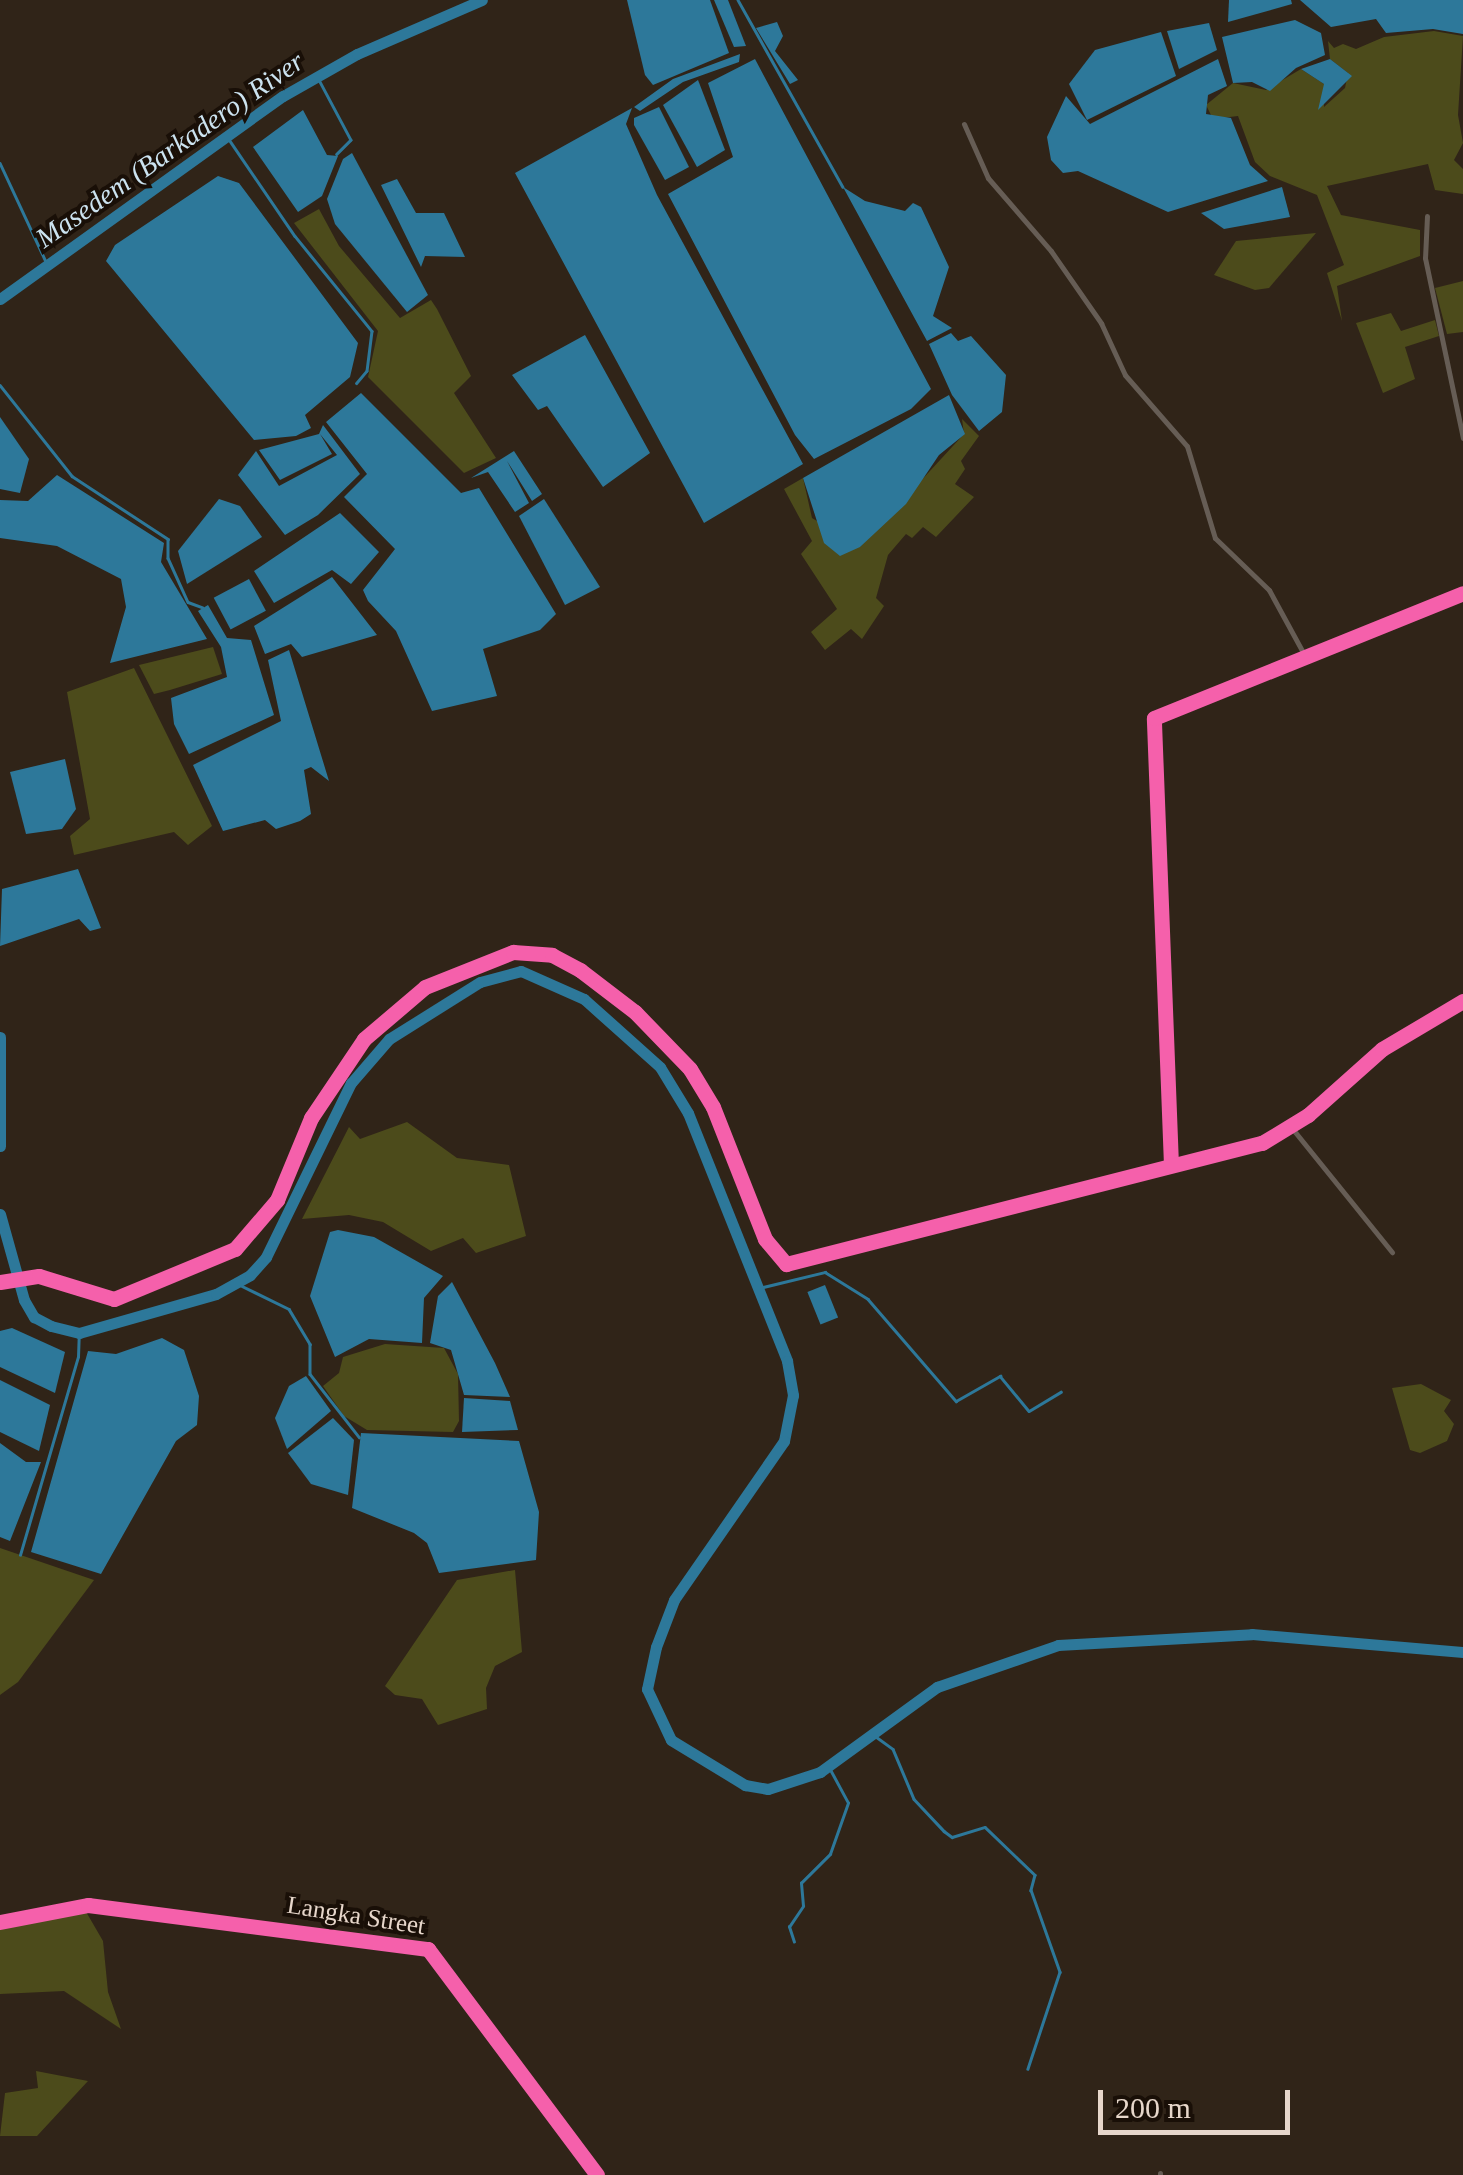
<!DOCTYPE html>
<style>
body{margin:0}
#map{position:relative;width:1463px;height:2175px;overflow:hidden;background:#302418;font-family:Georgia,serif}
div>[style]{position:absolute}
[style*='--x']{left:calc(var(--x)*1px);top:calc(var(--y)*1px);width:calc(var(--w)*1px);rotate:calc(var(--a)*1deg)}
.green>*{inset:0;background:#4c4b1b}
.water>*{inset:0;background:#2d789a;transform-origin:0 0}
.stream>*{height:2.5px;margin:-1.25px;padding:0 1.25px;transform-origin:1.25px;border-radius:1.25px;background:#2d789a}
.river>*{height:11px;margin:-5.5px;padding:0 5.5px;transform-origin:5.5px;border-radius:5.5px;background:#2d789a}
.minor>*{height:5px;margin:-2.5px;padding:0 2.5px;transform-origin:2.5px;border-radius:2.5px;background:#665d55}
.cycleway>*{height:15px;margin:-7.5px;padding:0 7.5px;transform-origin:7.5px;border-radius:7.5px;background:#f560ab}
span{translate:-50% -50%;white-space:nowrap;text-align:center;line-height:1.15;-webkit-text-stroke:8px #190f07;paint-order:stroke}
.street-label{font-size:25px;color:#e7d7cb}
.water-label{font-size:28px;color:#cce3f0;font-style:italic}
.scale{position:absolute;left:1098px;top:2090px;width:192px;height:45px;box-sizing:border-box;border:5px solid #e7d7cb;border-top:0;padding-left:12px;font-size:30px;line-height:35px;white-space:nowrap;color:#e7d7cb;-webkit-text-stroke:8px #190f07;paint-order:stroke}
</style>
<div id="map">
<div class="green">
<i style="clip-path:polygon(1434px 31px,1463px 36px,1458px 115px,1463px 143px,1454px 160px,1463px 169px,1463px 194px,1435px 190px,1428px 164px,1327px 186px,1341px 215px,1420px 230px,1420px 256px,1337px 286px,1342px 321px,1327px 273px,1344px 265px,1317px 195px,1270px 176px,1255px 162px,1238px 116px,1213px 119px,1206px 105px,1233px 83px,1266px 90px,1301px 69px,1324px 84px,1324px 107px,1345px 88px,1348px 73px,1330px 59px,1328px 41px,1334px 48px,1343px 44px,1356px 49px,1384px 37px)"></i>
<i style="clip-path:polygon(319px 209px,339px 246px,400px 318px,431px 300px,437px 309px,471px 376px,454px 393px,496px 458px,464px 473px,368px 377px,378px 331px,294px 223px)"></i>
<i style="clip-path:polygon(1316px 233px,1269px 288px,1255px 290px,1214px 275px,1236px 241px)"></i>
<i style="clip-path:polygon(1463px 281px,1463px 332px,1447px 334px,1435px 288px)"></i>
<i style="clip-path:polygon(1391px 313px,1401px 331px,1435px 320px,1439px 336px,1405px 347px,1415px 379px,1383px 393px,1356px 323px)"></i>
<i style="clip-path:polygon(962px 419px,979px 436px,961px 461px,965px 469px,955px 484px,974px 497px,936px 537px,923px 527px,912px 538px,906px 534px,888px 555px,876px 598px,884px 606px,862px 639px,851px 629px,825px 650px,811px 632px,837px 609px,801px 554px,812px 541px,784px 489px,803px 478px,812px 518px,860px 547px,964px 434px)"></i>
<i style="clip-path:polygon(213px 647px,222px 674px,170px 690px,154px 694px,139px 665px)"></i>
<i style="clip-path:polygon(134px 668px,212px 826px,188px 845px,174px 832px,74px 855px,70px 836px,90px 819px,67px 692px)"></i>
<i style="clip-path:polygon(407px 1122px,457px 1158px,509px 1165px,526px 1236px,476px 1253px,463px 1238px,431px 1251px,383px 1222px,349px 1215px,302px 1219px,349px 1127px,360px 1139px)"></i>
<i style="clip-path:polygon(385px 1344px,444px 1348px,458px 1374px,459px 1421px,453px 1432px,367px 1430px,344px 1416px,323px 1386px,339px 1373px,343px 1357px)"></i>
<i style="clip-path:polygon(1421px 1384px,1451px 1400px,1444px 1411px,1454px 1424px,1447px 1441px,1420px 1453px,1410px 1450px,1392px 1388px)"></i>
<i style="clip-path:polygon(0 1548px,94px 1580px,18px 1682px,0 1695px)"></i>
<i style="clip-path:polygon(515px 1570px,522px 1652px,495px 1666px,486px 1688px,487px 1709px,438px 1725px,422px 1699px,395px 1695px,385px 1686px,457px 1580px)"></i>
<i style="clip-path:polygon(65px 1909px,85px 1910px,103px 1941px,108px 1992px,121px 2029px,64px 1991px,0 1994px,0 1926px)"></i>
<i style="clip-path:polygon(36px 2071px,88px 2081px,37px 2136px,0 2136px,5px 2093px,38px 2088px)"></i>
</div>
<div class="water">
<i style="clip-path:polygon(627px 0,710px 0,729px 53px,653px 85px,645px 75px)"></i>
<i style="clip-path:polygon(714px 0,728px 0,746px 46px,734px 47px)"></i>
<i style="clip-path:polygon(1229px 0,1291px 0,1292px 4px,1228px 22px)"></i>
<i style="clip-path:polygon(1300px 0,1463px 0,1463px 34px,1433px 29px,1386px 33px,1376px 19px,1331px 27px)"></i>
<i style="clip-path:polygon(1295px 20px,1321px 33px,1325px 55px,1296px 68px,1270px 91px,1252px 82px,1233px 83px,1222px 37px)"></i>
<i style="clip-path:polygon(777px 22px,783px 36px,775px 51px,798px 80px,790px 84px,756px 28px)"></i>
<i style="clip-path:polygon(1209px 23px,1217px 50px,1179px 69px,1167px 31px)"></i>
<i style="clip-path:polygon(1161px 32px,1176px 76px,1087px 120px,1069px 84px,1095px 50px)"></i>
<i style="clip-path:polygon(740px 54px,739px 62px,683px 82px,640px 111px,634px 107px,673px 79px)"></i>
<i style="clip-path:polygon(755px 59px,931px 389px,911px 409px,814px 459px,795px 435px,668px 194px,733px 157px,708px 83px)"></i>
<i style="clip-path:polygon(1218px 59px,1227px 86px,1208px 95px,1206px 114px,1231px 118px,1250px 165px,1268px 181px,1168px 212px,1078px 171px,1063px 173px,1051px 160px,1047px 137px,1066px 96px,1090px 124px)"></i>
<i style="clip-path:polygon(1330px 59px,1352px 76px,1318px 110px,1324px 84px,1301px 69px)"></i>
<i style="clip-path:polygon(698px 80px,725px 150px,697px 167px,663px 105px)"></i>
<i style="clip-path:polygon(659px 107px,689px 167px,665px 180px,634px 125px,634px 118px)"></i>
<i style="clip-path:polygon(632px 108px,626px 124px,657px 195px,803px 464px,704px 523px,515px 173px)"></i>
<i style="clip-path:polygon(303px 110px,327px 155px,338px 156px,322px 196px,298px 212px,253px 147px)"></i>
<i style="clip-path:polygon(352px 153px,428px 295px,407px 312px,335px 224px,327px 199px,343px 159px)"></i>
<i style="clip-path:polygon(218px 176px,239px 183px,358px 343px,350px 377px,305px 415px,311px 428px,296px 436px,254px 440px,106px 261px,115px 245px)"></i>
<i style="clip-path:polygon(397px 179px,416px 213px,444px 213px,465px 257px,425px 256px,421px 267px,381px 185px)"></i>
<i style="clip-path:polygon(843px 187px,865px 201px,905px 211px,913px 203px,921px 207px,949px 267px,933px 316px,952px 328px,927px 341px)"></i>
<i style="clip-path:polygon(1282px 187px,1290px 217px,1224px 229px,1201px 213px)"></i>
<i style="clip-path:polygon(951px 333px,958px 341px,971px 336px,1006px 375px,1002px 412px,979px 431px,952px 395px,929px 344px)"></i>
<i style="clip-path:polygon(585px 335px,650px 453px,603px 487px,547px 406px,538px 410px,512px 375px)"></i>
<i style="clip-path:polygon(361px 393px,461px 493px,479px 488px,556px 614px,540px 630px,483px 649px,497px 696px,432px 711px,396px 631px,368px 601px,363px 590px,395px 549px,344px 497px,367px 474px,326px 422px)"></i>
<i style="clip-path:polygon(949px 395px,965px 434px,939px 455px,906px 504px,860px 547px,840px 556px,824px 543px,803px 478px)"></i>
<i style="clip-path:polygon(0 417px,29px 459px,20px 493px,0 489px)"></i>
<i style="clip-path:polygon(323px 425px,360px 474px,318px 515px,285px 535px,238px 475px,256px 451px,279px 486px,337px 455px,320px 434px,332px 454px,280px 480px,259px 450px,319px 434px)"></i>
<i style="clip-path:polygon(514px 451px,542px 494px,532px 501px,507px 461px,529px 503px,515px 512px,488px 472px,471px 478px)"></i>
<i style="clip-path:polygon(57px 475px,164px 543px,161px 562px,207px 639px,110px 663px,126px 607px,121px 579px,57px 546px,0 538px,0 500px,28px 501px)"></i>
<i style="clip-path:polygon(219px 499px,240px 506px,262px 537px,187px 584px,178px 551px)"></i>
<i style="clip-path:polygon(544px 499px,600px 587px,565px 605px,519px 516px)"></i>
<i style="clip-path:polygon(340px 513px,379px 552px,351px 584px,332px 570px,274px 603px,254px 571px)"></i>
<i style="clip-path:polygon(332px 577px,377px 635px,302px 657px,291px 644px,265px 654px,254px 626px)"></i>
<i style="left:249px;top:579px;width:36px;height:40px;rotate:62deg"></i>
<i style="clip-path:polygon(208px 605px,227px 638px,251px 640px,274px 715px,189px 754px,174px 724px,171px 698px,227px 677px,221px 647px,198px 611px)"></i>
<i style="clip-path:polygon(289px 650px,329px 781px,311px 767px,304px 770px,311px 814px,300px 821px,276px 829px,265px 820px,223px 831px,193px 765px,281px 721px,268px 660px)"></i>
<i style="clip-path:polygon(65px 759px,76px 809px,62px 829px,26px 834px,10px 772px)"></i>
<i style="clip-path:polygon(78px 869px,101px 928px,90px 931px,79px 919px,0 946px,2px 889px)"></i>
<i style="clip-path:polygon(338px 1230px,374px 1237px,443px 1276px,424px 1298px,422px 1343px,369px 1339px,335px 1357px,310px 1296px,330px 1232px)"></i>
<i style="clip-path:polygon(452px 1282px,495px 1363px,510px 1397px,464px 1395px,451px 1350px,430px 1343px,438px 1296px)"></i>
<i style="left:825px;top:1285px;width:35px;height:19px;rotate:68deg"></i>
<i style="clip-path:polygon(12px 1328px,65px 1352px,55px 1393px,0 1367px,0 1331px)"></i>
<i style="clip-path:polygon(162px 1338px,184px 1350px,199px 1396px,197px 1425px,176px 1441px,101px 1574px,31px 1552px,88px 1351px,116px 1354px)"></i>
<i style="clip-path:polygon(306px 1376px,331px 1411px,287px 1449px,275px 1418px,289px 1386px)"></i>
<i style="clip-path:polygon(0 1380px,50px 1405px,39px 1451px,0 1432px)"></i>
<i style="clip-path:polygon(464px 1398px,510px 1401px,518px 1430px,462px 1432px)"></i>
<i style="clip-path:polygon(333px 1418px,354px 1440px,348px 1495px,311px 1484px,288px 1453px)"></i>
<i style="clip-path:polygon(361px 1433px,519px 1441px,539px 1512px,536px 1560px,439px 1573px,427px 1543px,414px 1533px,352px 1508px)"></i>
<i style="clip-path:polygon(0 1443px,26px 1462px,41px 1462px,10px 1541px,0 1537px)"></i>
</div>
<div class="stream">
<i style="--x:738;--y:0;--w:214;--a:60.7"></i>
<i style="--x:317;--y:76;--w:72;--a:62"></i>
<i style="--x:351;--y:140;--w:20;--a:135"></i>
<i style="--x:226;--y:135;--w:122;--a:55.7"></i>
<i style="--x:295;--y:236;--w:122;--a:51"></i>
<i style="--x:372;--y:331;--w:40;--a:97.1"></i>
<i style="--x:367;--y:371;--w:16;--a:130"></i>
<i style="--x:0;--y:163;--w:114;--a:65"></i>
<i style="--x:0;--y:385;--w:116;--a:51.6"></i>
<i style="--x:72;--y:476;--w:115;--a:33.3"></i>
<i style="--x:168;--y:539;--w:19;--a:90"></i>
<i style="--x:168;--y:558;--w:48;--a:65.6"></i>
<i style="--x:188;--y:602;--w:15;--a:20"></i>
<i style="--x:238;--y:1284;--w:57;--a:26.1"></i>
<i style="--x:289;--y:1309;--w:41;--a:59"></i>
<i style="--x:310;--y:1344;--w:30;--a:90"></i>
<i style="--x:310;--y:1374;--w:80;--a:52.1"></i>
<i style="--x:759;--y:1288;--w:68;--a:-13.6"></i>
<i style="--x:825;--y:1272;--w:51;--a:32.1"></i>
<i style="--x:868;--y:1299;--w:135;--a:49.2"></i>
<i style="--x:956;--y:1401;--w:51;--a:-29.6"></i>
<i style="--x:1000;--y:1376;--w:45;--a:50.4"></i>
<i style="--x:1029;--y:1411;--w:37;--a:-31"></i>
<i style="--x:20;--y:1555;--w:206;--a:-73.7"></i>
<i style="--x:78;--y:1357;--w:24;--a:-88"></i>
<i style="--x:871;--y:1733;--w:27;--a:36"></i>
<i style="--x:893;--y:1749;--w:54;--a:67.2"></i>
<i style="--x:914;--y:1799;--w:44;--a:46.8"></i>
<i style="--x:944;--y:1831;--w:10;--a:37"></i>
<i style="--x:952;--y:1837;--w:34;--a:-17"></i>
<i style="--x:985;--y:1827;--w:69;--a:43.8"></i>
<i style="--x:1035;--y:1875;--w:16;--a:105"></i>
<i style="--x:1031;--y:1890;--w:87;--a:70.5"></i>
<i style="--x:1060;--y:1972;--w:102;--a:108.3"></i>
<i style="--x:794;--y:1942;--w:16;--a:-108"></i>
<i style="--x:789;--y:1927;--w:25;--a:-56"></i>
<i style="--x:803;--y:1906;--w:23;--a:-95"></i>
<i style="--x:801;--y:1883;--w:41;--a:-45"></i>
<i style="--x:830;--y:1854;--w:54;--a:-70.6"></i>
<i style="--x:848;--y:1803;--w:42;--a:-118.4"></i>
</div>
<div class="river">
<i style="--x:0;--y:299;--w:348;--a:-35.7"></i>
<i style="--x:283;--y:96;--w:85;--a:-29.6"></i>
<i style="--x:357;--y:54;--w:136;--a:-23.4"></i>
<i style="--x:0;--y:1037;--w:109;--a:90"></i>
<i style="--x:0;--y:1214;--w:89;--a:74.4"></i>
<i style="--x:24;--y:1300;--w:20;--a:60"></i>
<i style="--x:34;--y:1317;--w:19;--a:28"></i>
<i style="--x:51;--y:1326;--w:29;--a:14"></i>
<i style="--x:79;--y:1333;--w:142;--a:-15.9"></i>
<i style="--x:216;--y:1294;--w:39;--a:-29"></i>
<i style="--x:250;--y:1275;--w:24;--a:-48"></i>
<i style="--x:266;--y:1257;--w:194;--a:-64"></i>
<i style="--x:351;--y:1083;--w:58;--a:-49.2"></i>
<i style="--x:389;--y:1039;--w:107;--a:-32.1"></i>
<i style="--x:480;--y:982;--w:42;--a:-15"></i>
<i style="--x:521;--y:971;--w:69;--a:24"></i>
<i style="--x:584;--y:999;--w:102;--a:41.8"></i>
<i style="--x:660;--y:1067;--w:54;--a:58.7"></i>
<i style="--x:688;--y:1113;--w:267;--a:68.2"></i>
<i style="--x:787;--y:1361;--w:35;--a:80"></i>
<i style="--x:793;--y:1395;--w:47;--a:101.1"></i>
<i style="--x:784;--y:1441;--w:193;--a:124.7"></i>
<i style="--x:674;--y:1600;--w:50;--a:111"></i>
<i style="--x:656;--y:1647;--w:43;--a:102.1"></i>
<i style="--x:647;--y:1689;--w:56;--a:64.8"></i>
<i style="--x:671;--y:1740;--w:87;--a:31.3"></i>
<i style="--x:745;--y:1785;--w:23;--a:10"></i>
<i style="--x:768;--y:1789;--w:55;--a:-18.1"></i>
<i style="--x:820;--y:1772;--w:145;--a:-36"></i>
<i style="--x:937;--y:1687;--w:128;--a:-19.1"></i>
<i style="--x:1058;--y:1645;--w:194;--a:-3.2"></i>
<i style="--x:1252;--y:1634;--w:212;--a:4.9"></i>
</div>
<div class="minor">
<i style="--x:964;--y:124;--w:59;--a:66"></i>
<i style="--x:988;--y:178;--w:96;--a:49.2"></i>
<i style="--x:1051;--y:251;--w:88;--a:55.2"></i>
<i style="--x:1101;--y:323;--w:57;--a:65.2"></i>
<i style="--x:1125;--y:375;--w:94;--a:48.9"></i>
<i style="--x:1187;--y:446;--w:96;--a:73.1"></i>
<i style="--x:1215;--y:538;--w:75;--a:43.9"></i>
<i style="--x:1269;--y:590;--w:77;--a:61.4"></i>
<i style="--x:1427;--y:216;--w:42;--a:92.7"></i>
<i style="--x:1425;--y:258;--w:184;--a:78.1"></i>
<i style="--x:1291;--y:1127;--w:161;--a:51.1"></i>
<i style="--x:1171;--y:1165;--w:447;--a:-92.2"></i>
<i style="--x:1154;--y:718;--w:333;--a:-22"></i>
<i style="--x:0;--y:1282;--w:39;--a:-9"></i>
<i style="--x:39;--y:1276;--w:78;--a:17"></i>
<i style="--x:114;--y:1299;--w:131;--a:-22.5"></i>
<i style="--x:235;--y:1249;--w:65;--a:-49.4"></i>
<i style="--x:277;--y:1200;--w:89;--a:-67.5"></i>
<i style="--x:311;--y:1118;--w:95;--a:-56.1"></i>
<i style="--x:364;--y:1039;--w:80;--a:-40.4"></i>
<i style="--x:425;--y:987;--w:95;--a:-21.7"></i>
<i style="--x:513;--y:952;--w:39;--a:4"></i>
<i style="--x:552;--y:955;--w:32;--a:28"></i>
<i style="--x:580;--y:970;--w:69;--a:37.4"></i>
<i style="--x:635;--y:1012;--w:79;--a:46"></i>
<i style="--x:690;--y:1069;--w:44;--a:58.8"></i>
<i style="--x:713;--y:1107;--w:142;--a:68.5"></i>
<i style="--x:765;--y:1239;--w:33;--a:50"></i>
<i style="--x:786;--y:1264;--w:491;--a:-14.3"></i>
<i style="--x:1262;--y:1143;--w:54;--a:-31.3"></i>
<i style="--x:1308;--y:1115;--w:99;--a:-41.7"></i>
<i style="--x:1382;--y:1049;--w:94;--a:-30.7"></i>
<i style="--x:0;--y:1922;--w:90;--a:-10.9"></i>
<i style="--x:88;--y:1905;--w:343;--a:7.4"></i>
<i style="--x:428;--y:1949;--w:282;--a:53.2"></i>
<i style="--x:1160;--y:2175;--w:2;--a:-90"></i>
</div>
<div class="cycleway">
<i style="--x:1171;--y:1165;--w:447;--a:-92.2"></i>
<i style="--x:1154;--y:718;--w:333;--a:-22"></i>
<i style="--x:0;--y:1282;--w:39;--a:-9"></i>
<i style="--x:39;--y:1276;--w:78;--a:17"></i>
<i style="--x:114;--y:1299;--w:131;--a:-22.5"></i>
<i style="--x:235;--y:1249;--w:65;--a:-49.4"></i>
<i style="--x:277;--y:1200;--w:89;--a:-67.5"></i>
<i style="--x:311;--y:1118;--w:95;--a:-56.1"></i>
<i style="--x:364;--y:1039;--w:80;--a:-40.4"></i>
<i style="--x:425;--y:987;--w:95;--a:-21.7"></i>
<i style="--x:513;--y:952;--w:39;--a:4"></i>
<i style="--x:552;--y:955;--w:32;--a:28"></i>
<i style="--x:580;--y:970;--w:69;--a:37.4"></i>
<i style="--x:635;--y:1012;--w:79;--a:46"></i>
<i style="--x:690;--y:1069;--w:44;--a:58.8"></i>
<i style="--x:713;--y:1107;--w:142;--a:68.5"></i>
<i style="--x:765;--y:1239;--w:33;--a:50"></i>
<i style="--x:786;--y:1264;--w:491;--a:-14.3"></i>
<i style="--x:1262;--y:1143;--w:54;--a:-31.3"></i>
<i style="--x:1308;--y:1115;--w:99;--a:-41.7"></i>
<i style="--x:1382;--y:1049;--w:94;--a:-30.7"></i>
<i style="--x:0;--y:1922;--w:90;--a:-10.9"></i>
<i style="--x:88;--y:1905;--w:343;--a:7.4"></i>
<i style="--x:428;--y:1949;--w:282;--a:53.2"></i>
</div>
<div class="street-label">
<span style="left:356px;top:1916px;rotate:9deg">Langka Street</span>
</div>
<div class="water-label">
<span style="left:170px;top:150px;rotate:-35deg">Masedem (Barkadero) River</span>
</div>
<div class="scale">200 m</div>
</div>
